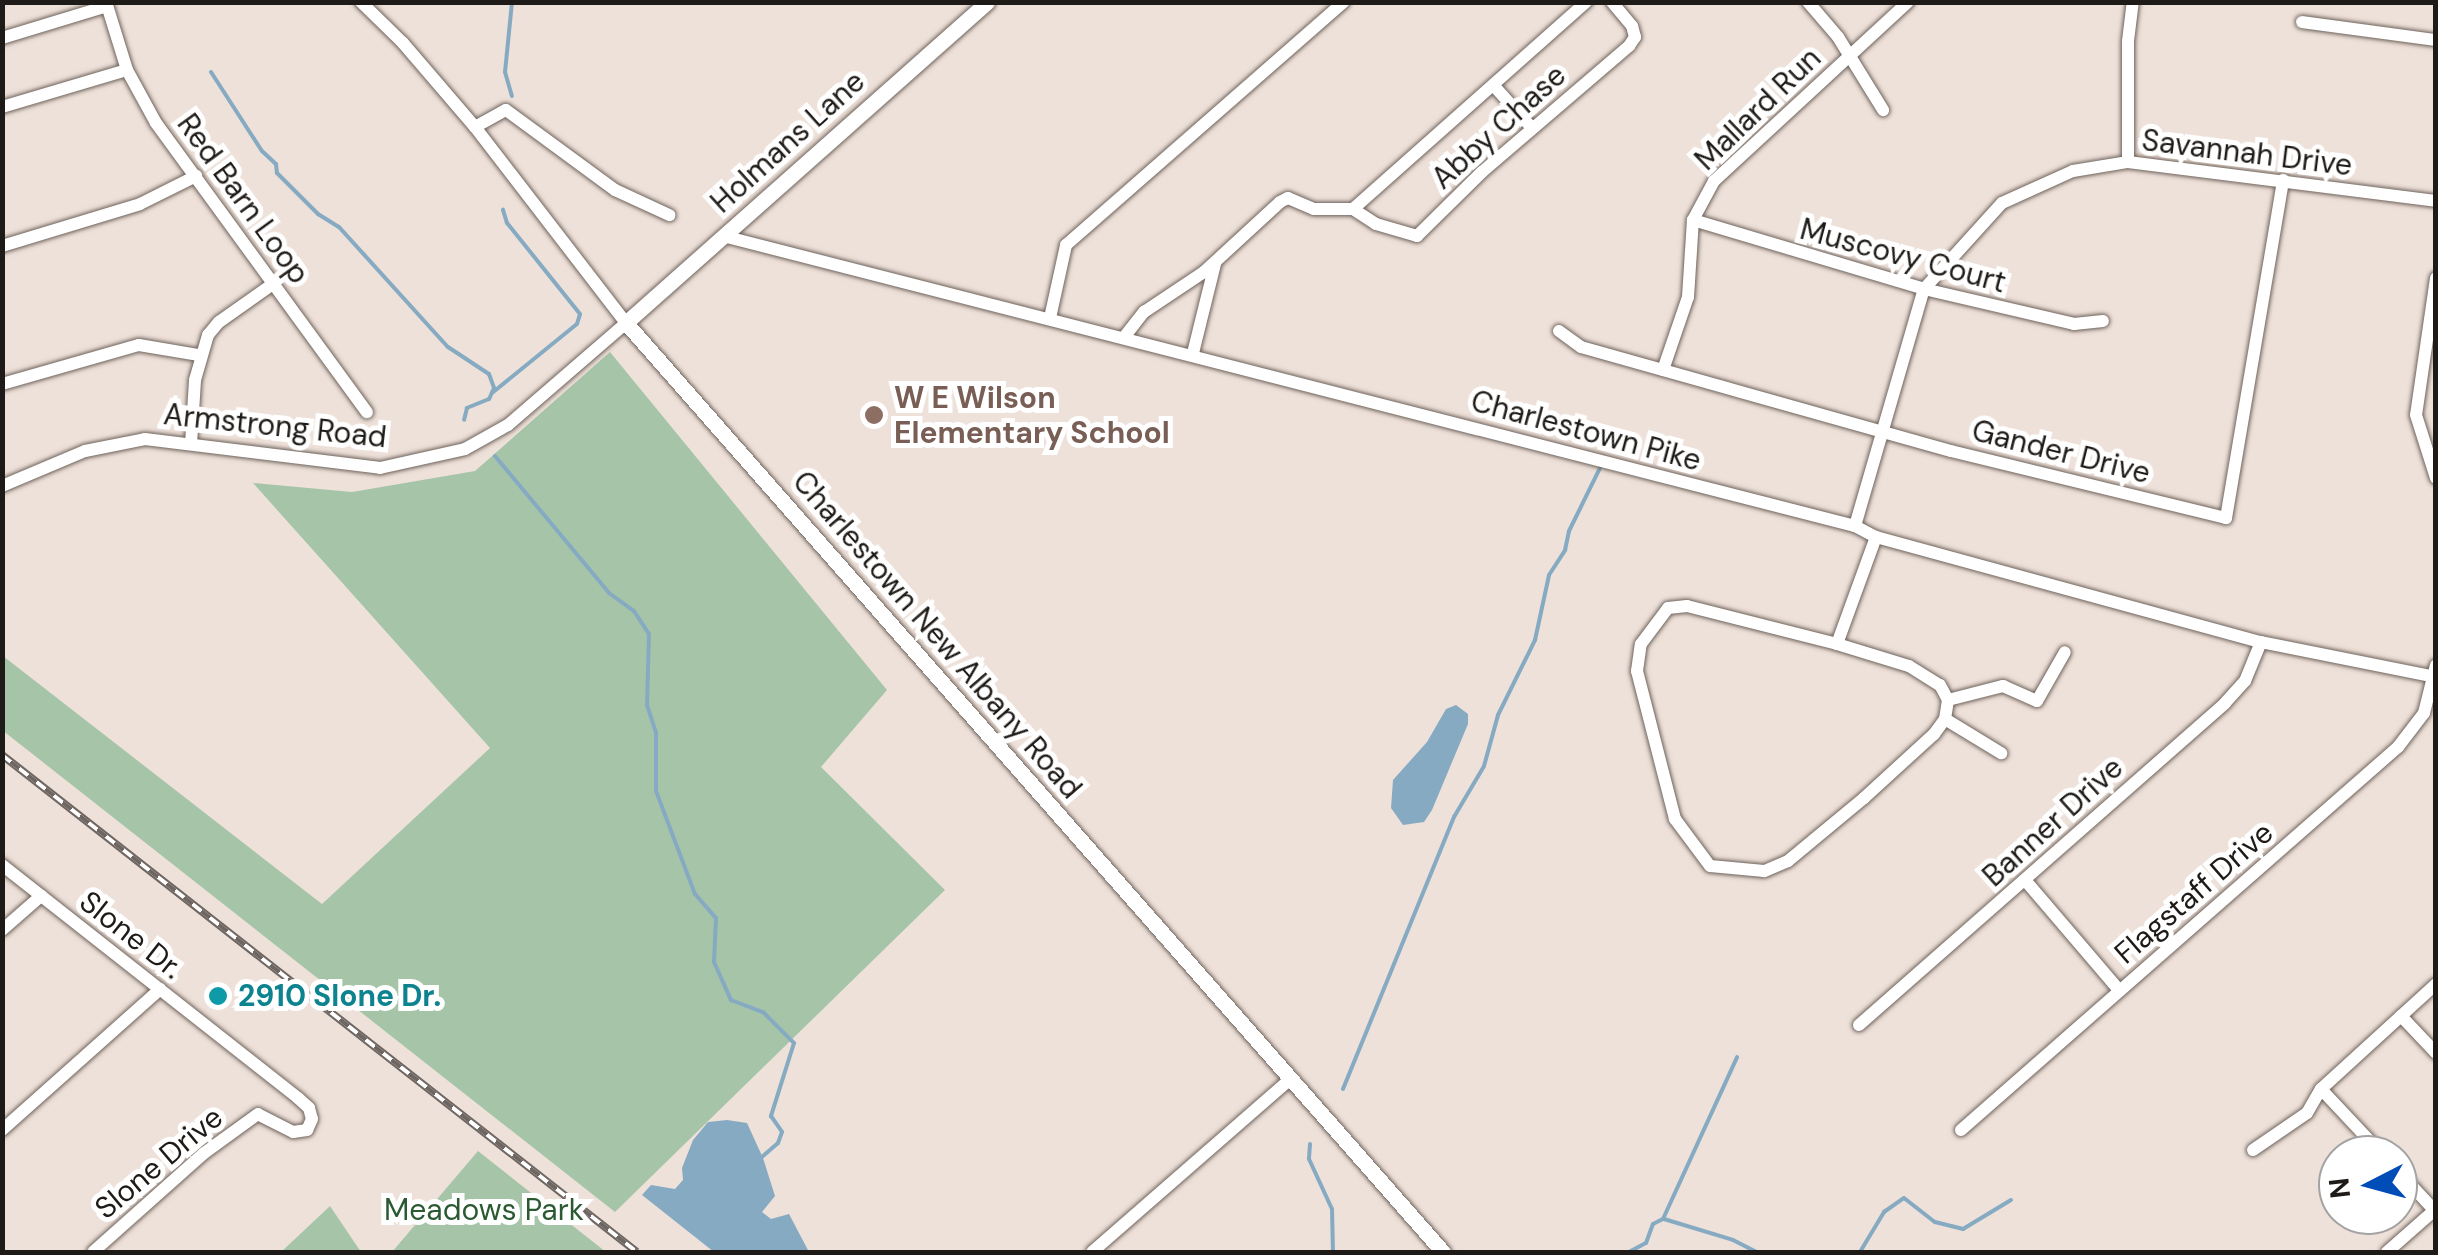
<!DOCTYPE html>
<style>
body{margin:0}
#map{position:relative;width:2438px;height:1255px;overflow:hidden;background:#eee1d9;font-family:"DM Sans",sans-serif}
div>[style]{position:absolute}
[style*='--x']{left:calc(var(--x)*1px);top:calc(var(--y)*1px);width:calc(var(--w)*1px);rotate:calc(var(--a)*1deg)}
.green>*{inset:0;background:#a6c5a8}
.water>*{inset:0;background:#85aac2}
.stream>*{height:4px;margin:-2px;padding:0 2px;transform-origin:2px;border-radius:2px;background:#85aac2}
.roads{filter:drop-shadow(0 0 2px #6e635c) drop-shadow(0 0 2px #6e635c)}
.minor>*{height:12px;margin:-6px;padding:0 6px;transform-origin:6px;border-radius:6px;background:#fff}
.major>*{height:15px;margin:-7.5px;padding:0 7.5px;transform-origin:7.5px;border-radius:7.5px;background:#fff}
.rail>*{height:8px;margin-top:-4px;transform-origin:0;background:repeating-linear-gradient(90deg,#fff 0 11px,#6e6662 0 22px);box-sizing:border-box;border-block:2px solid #6e6662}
.dots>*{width:28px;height:28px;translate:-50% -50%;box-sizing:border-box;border:5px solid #fff;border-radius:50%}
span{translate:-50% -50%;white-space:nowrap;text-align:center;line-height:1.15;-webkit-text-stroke:10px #fff;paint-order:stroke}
.street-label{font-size:30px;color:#1e1a17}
.education-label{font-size:30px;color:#785e54;font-weight:700}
.left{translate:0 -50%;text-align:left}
.culture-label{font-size:30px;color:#0d838f;font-weight:700}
.park-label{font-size:30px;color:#2b5a32}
.frame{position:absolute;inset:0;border:5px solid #1e1a17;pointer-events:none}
.north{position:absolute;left:2318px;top:1135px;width:100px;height:100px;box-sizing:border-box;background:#fff;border:2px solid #a5a3a2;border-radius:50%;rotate:264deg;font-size:28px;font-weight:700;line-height:40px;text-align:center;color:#1e1a17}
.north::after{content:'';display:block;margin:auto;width:35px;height:45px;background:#004db7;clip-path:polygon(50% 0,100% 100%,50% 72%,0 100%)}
</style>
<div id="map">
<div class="green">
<i style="clip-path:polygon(610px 352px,887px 690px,821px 767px,945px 890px,615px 1212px,2px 730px,3px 656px,322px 904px,490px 748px,253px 483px,352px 492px,475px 471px)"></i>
<i style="clip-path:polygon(478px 1151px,606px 1252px,392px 1252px)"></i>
<i style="clip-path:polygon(330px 1206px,361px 1252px,281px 1252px)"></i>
</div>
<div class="water">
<i style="clip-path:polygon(1456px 705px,1468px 714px,1468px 724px,1432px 810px,1424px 822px,1403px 825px,1391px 808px,1393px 780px,1427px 742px,1446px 709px)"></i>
<i style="clip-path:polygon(727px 1120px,747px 1123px,763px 1158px,775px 1196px,762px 1212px,771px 1219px,789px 1214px,809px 1252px,714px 1252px,642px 1195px,651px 1185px,675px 1189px,683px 1180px,682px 1168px,693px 1140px,708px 1122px)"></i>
</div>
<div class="stream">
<i style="--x:512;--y:2;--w:70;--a:95.7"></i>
<i style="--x:505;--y:72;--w:25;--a:74"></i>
<i style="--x:211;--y:72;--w:94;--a:57.2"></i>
<i style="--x:262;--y:151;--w:19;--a:43"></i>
<i style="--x:276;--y:164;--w:9;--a:84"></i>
<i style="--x:277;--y:173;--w:58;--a:45"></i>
<i style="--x:318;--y:214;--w:25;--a:32"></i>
<i style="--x:339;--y:227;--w:162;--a:47.8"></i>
<i style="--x:448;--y:347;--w:49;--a:33.4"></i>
<i style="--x:489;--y:374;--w:15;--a:70"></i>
<i style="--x:494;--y:388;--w:12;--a:114"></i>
<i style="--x:489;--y:399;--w:24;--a:158"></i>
<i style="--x:467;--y:408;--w:12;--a:104"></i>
<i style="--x:492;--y:393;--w:109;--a:-39.1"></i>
<i style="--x:577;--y:324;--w:10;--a:-73"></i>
<i style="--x:580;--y:314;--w:117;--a:-128.7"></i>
<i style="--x:507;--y:223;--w:14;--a:-107"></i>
<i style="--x:495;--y:456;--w:178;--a:50.2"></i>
<i style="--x:609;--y:593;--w:31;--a:36"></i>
<i style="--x:634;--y:611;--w:27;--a:57"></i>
<i style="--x:649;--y:634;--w:71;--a:91.6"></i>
<i style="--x:647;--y:705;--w:28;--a:72"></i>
<i style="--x:656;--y:732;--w:59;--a:90"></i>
<i style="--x:656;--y:791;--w:110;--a:69.3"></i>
<i style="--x:695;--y:894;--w:32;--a:49"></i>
<i style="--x:716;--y:918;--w:44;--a:92.6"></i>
<i style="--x:714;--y:962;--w:42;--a:65.9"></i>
<i style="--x:731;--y:1000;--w:34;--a:21"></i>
<i style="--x:763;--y:1012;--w:44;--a:45"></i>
<i style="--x:794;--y:1043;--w:77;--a:107.5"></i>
<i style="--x:771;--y:1116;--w:19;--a:55"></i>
<i style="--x:782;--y:1132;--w:12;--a:110"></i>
<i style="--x:778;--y:1143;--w:23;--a:139"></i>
<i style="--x:1343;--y:1089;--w:294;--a:-67.8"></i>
<i style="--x:1454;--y:817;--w:59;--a:-59.5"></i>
<i style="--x:1484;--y:766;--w:53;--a:-74.6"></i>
<i style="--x:1498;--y:715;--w:84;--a:-63.7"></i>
<i style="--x:1535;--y:640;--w:66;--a:-77.8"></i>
<i style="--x:1549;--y:575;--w:30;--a:-57"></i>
<i style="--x:1565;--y:550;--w:19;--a:-78"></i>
<i style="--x:1569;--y:531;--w:72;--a:-63.8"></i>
<i style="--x:1310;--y:1144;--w:15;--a:94"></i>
<i style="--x:1309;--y:1159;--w:55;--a:65.3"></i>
<i style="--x:1332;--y:1209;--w:43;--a:88.7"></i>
<i style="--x:1664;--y:1219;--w:72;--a:16.9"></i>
<i style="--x:1733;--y:1240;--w:27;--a:27"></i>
<i style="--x:1629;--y:1252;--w:19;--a:-28"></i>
<i style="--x:1646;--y:1243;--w:20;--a:-70"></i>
<i style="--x:1653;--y:1224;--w:11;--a:-27"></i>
<i style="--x:1663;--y:1219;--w:178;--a:-65.4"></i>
<i style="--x:1860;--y:1252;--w:47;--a:-59"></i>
<i style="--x:1884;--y:1212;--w:24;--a:-35"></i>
<i style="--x:1904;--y:1198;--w:39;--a:38"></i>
<i style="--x:1935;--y:1222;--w:29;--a:14"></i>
<i style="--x:1963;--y:1229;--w:56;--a:-31.1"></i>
</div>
<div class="roads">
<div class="minor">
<i style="--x:106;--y:2;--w:71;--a:72.8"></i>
<i style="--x:127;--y:70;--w:60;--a:61.3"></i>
<i style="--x:156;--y:123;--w:358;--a:53.9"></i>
<i style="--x:1808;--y:2;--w:46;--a:49.4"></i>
<i style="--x:1838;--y:37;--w:86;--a:58.3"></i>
<i style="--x:2302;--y:22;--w:135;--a:7.7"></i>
<i style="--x:2;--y:38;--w:110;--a:-16.9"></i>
<i style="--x:1494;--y:86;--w:57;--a:47.9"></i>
<i style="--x:2;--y:107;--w:130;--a:-16.5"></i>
<i style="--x:475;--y:127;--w:35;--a:-29"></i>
<i style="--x:506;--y:110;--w:135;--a:36.3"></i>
<i style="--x:615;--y:190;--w:60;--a:24.8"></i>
<i style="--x:2128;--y:162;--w:121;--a:-90"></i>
<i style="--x:2128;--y:41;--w:39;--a:-83"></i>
<i style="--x:1353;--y:209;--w:27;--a:33"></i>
<i style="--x:1376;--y:224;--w:43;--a:16.3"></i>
<i style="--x:1417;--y:236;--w:91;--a:-44.6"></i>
<i style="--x:1482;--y:172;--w:194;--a:-40.6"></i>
<i style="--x:1629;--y:46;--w:11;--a:-56"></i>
<i style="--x:1635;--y:37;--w:11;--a:-105"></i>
<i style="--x:1632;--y:26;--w:31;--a:-130"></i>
<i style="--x:1693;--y:220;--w:241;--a:16.6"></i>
<i style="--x:1924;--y:289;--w:154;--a:13.1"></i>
<i style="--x:2074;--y:324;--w:29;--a:-6"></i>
<i style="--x:723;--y:236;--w:1169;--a:14.37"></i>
<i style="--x:1855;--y:526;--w:24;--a:28"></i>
<i style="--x:1876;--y:537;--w:399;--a:15.3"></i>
<i style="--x:2261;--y:642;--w:178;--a:11.3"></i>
<i style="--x:2;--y:246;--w:144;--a:-16.9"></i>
<i style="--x:140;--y:204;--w:63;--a:-26.6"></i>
<i style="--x:2436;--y:278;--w:138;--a:98.3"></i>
<i style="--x:2416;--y:415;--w:66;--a:72.4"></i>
<i style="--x:1050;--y:318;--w:75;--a:-77.6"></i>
<i style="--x:1066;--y:245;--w:369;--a:-41.2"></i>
<i style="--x:1559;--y:331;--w:27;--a:36"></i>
<i style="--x:1581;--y:347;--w:384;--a:15.7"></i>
<i style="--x:1951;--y:451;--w:283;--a:13.7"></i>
<i style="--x:2226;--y:518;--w:343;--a:-80.4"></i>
<i style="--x:1125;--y:336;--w:31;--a:-52"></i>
<i style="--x:1144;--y:312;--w:72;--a:-33.7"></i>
<i style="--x:1204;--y:272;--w:103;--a:-42.6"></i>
<i style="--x:1280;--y:202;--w:9;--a:-27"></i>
<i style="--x:1288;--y:198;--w:28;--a:23"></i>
<i style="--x:1314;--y:209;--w:39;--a:0"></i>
<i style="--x:1353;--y:209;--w:312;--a:-41.6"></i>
<i style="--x:1193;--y:353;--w:92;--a:-76.1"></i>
<i style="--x:1663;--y:370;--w:77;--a:-71.1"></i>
<i style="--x:1688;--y:297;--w:77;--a:-86.3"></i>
<i style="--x:1693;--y:220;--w:44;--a:-61.7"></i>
<i style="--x:1714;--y:181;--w:264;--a:-42.7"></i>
<i style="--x:2;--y:384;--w:142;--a:-15.9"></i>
<i style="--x:139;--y:345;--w:61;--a:9.5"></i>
<i style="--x:191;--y:444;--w:64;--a:-86.4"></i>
<i style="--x:195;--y:380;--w:47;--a:-73.9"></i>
<i style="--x:208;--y:335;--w:17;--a:-50"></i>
<i style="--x:219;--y:322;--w:67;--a:-35.3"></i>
<i style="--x:2;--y:486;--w:90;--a:-22.9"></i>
<i style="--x:85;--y:451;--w:61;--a:-11.3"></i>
<i style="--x:145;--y:439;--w:237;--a:7"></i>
<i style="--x:380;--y:468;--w:87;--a:-12.6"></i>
<i style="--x:465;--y:449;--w:49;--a:-29.2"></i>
<i style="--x:508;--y:425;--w:156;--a:-40.8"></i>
<i style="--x:626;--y:323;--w:247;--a:-127.6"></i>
<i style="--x:475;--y:127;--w:111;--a:-130.6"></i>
<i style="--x:403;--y:43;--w:59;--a:-135.7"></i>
<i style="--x:1855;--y:526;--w:247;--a:-73.8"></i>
<i style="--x:1924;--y:289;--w:116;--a:-47.8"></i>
<i style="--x:2002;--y:203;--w:78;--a:-24.3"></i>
<i style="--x:2073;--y:171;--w:56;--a:-9.3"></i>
<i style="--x:2128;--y:162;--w:310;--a:7.2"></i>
<i style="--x:1837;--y:644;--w:75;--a:17"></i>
<i style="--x:1909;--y:666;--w:36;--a:32"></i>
<i style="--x:1940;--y:685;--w:17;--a:62"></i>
<i style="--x:1948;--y:700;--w:19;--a:99"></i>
<i style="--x:1945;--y:719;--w:19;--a:126"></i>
<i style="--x:1934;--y:734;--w:95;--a:137.6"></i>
<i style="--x:1864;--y:798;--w:99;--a:140.3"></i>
<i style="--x:1788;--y:861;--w:26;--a:157"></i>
<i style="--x:1764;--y:871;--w:54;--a:-174.7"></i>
<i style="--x:1710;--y:866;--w:59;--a:-126.7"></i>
<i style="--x:1675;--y:819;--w:153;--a:-104.4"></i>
<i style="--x:1637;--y:671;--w:27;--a:-82"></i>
<i style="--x:1641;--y:644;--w:45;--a:-53.1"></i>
<i style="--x:1668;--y:608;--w:19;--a:-6"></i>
<i style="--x:1687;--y:606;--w:155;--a:14.2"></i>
<i style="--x:1837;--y:644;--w:114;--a:-70"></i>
<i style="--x:1948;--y:700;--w:57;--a:-14.3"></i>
<i style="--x:2003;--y:686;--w:37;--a:24"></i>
<i style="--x:2037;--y:701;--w:56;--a:-60.3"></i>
<i style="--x:1945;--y:719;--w:66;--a:31.3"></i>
<i style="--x:2;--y:865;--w:377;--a:38.2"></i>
<i style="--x:298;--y:1098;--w:15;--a:42"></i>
<i style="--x:309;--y:1108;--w:11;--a:75"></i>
<i style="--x:312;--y:1119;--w:12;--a:114"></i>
<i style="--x:307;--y:1130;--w:14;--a:172"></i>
<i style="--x:293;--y:1132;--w:39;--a:-153"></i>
<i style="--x:258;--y:1114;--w:68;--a:144"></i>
<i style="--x:203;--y:1154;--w:147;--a:138.3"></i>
<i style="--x:2025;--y:880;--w:145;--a:49.5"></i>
<i style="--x:2;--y:930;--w:52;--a:-41.1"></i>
<i style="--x:2401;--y:1016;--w:51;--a:46.6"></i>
<i style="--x:1859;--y:1025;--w:487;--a:-41.3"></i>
<i style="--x:2225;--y:703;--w:30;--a:-48"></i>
<i style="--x:2245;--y:681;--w:42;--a:-67.7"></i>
<i style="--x:2321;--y:1089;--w:91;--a:46.8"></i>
<i style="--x:2;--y:1130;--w:212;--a:-41.7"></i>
<i style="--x:1961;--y:1130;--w:581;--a:-41.23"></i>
<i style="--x:2398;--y:747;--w:43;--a:-52.6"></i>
<i style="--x:2424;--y:713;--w:49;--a:-76"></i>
<i style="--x:2253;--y:1150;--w:65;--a:-34.4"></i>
<i style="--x:2307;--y:1113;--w:28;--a:-60"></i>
<i style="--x:2321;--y:1089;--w:156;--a:-42.4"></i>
<i style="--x:2398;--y:1171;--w:56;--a:47.2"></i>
<i style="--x:1092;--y:1252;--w:263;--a:-41.1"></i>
<i style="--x:2387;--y:1252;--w:65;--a:-41.3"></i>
</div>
<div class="major">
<i style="--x:987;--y:2;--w:483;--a:138.4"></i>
<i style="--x:626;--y:323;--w:1237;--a:48.67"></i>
</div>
</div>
<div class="rail">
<i style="--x:2;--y:755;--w:806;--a:38.05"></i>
</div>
<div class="dots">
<i style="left:874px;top:415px;background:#8d6e63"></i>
<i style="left:218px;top:996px;background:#0f9aa8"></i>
</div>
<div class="street-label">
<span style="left:1758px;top:109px;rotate:-44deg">Mallard Run</span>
<span style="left:1499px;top:127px;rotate:-42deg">Abby Chase</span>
<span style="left:788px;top:142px;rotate:-42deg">Holmans Lane</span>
<span style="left:2247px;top:153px;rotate:7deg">Savannah Drive</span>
<span style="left:243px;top:199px;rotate:54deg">Red Barn Loop</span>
<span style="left:1903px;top:256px;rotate:15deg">Muscovy Court</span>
<span style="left:275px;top:426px;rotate:6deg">Armstrong Road</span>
<span style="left:1586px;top:431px;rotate:15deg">Charlestown Pike</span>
<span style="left:2061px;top:452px;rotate:14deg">Gander Drive</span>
<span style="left:937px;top:635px;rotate:49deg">Charlestown New Albany Road</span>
<span style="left:2053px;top:822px;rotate:-42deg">Banner Drive</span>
<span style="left:2194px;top:893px;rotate:-41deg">Flagstaff Drive</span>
<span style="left:131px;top:935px;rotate:38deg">Slone Dr.</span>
<span style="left:159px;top:1163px;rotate:-40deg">Slone Drive</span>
</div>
<div class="education-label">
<span class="left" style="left:894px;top:415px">W E Wilson<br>Elementary School</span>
</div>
<div class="culture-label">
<span class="left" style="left:238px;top:996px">2910 Slone Dr.</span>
</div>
<div class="park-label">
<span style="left:484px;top:1210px">Meadows Park</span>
</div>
<div class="frame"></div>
<div class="north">N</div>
</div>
